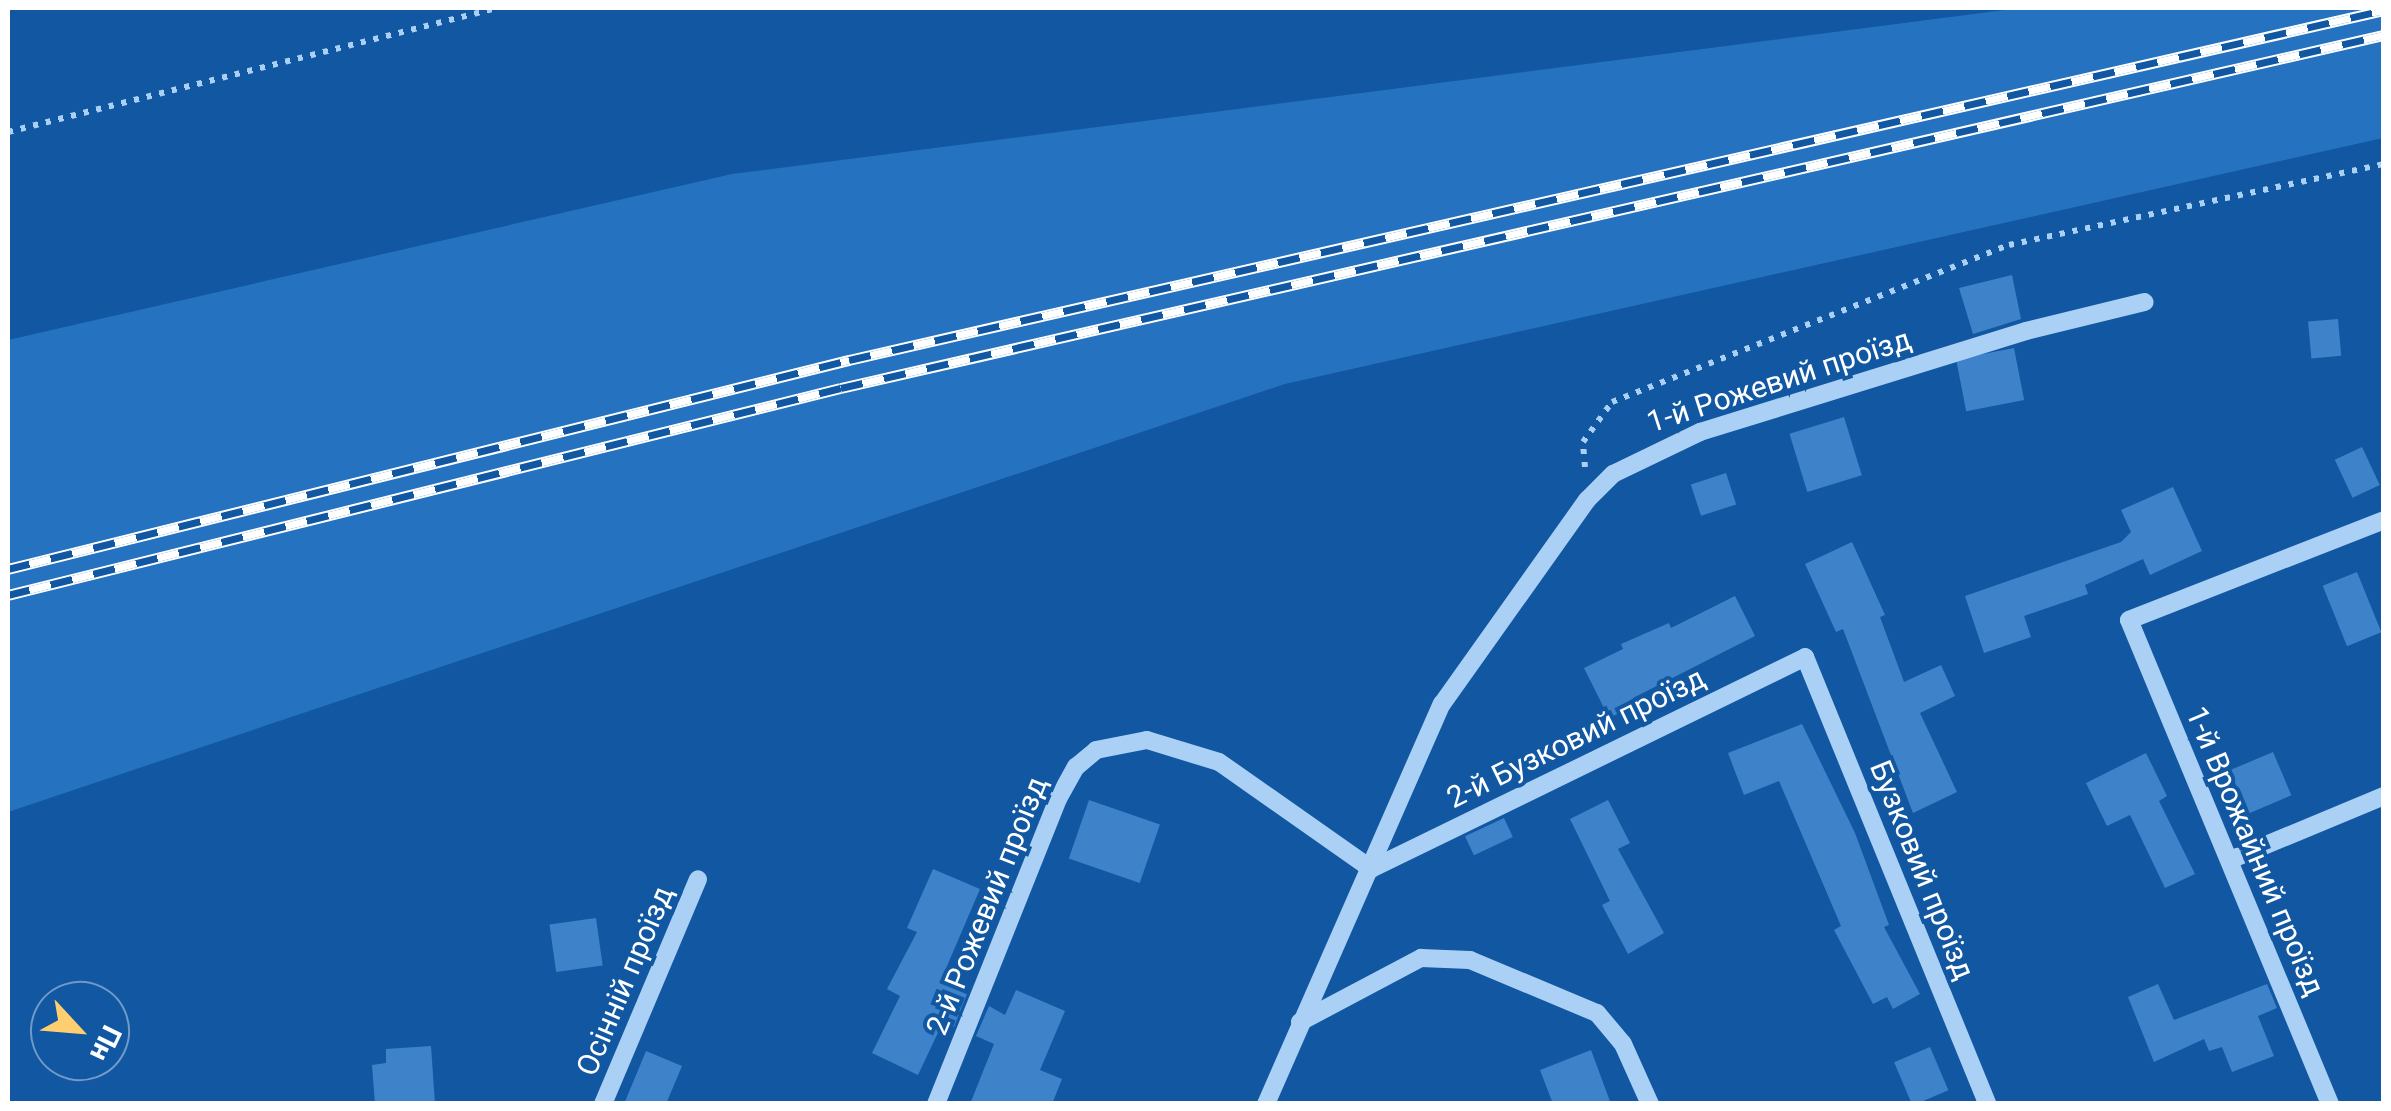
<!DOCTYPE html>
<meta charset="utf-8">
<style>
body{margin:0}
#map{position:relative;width:2391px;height:1111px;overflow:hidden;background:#1157a2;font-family:Roboto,sans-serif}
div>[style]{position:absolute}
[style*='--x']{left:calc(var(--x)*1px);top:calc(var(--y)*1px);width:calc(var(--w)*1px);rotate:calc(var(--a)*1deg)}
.green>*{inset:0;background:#2472c0}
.building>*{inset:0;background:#3e83ca;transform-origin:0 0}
.path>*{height:6px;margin-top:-3px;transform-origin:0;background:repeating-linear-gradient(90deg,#abd0f5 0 5px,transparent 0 13px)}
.minor>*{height:18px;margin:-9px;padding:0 9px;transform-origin:9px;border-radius:9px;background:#abd0f5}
.rail>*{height:11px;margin-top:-5.5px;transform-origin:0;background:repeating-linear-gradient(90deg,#1157a2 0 22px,#fff 0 44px);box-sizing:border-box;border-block:2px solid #fff}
span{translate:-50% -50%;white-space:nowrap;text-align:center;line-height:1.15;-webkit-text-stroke:8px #1157a2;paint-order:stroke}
.street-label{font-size:30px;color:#fff}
.frame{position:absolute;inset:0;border:10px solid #fff;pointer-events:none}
.north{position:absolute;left:30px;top:981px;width:100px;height:100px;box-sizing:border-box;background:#1157a2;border:2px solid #709ac7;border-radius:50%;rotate:116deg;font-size:28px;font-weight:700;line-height:40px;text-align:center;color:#fff}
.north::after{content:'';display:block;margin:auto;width:35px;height:45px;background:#ffcf6f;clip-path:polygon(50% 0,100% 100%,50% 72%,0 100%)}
</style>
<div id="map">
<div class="green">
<i style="clip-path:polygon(2020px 8px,2383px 8px,2383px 138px,1285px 384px,8px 812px,8px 340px,732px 174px)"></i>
</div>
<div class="building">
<i style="clip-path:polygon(2012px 275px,2021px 319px,1973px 334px,1959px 288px)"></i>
<i style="left:2338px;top:319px;width:37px;height:30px;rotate:85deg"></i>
<i style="left:2014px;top:348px;width:53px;height:59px;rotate:79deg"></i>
<i style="left:1844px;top:417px;width:61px;height:57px;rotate:73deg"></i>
<i style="left:2362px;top:447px;width:42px;height:30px;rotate:65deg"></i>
<i style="left:1726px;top:473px;width:33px;height:37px;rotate:72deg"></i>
<i style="clip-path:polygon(2173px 487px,2202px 551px,2150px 575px,2143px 559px,2085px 585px,2088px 594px,2024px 616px,2031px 637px,1984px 653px,1965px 596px,2121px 542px,2131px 532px,2121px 510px)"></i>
<i style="clip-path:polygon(1852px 542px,1885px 615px,1880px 617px,1904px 682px,1941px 665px,1955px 696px,1920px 713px,1957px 792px,1913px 813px,1843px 629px,1836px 632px,1805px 564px)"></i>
<i style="left:2357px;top:572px;width:65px;height:37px;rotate:68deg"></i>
<i style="clip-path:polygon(1735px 596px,1755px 636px,1633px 698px,1636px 705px,1609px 718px,1584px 668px,1623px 649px,1621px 644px,1669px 623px,1671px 628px)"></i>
<i style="clip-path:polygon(1802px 724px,1855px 833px,1889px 925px,1884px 927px,1920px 994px,1893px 1009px,1887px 997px,1873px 1004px,1834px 930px,1841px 926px,1779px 781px,1744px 795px,1728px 753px)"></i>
<i style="left:2273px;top:752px;width:47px;height:47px;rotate:67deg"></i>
<i style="clip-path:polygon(2146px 753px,2167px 796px,2159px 801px,2195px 874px,2165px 888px,2130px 815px,2107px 826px,2086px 783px)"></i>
<i style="left:1089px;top:800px;width:75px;height:62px;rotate:19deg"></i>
<i style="clip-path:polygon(1608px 800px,1630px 843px,1618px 849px,1664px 933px,1628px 954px,1602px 905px,1610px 901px,1570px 819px)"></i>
<i style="left:1504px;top:818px;width:21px;height:43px;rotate:65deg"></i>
<i style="clip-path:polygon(933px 869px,980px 889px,941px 980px,967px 994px,954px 1027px,943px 1022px,918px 1075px,872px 1053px,900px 996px,887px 989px,917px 932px,907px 928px)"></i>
<i style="left:596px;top:918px;width:48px;height:47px;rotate:82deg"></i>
<i style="clip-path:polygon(2158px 984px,2174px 1020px,2267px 984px,2277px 1008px,2258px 1016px,2274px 1056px,2232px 1072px,2222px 1047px,2209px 1051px,2204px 1039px,2154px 1062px,2128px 997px)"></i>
<i style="clip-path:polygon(1016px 990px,1065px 1011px,1040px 1070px,1062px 1079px,1052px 1104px,970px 1104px,994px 1044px,976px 1036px,989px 1006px,1005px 1015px)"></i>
<i style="clip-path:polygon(431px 1046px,435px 1104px,375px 1104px,372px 1065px,386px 1063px,386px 1049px)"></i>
<i style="left:1930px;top:1047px;width:47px;height:39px;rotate:67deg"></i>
<i style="clip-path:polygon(1591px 1050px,1611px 1104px,1553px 1104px,1540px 1070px)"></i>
<i style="clip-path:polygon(646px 1051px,682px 1066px,666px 1104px,624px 1104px)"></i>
</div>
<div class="path">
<i style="--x:8;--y:132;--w:504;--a:-14.23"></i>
<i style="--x:1585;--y:467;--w:25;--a:-95"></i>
<i style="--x:1583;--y:442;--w:49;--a:-54.1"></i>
<i style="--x:1612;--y:402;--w:427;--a:-21.6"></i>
<i style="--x:2009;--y:245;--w:384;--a:-12.2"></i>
</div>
<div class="minor">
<i style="--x:2230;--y:860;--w:167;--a:-22.6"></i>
<i style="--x:1300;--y:1022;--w:137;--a:-27.9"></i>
<i style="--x:1421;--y:958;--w:49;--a:2.3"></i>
<i style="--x:1470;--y:960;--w:138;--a:22.7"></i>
<i style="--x:1597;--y:1013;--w:40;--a:50"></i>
<i style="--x:1623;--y:1044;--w:66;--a:65.8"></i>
<i style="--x:603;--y:1104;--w:244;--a:-67.1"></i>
<i style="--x:936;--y:1104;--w:328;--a:-68.2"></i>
<i style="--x:1058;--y:799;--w:37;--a:-61"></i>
<i style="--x:1076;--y:767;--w:26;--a:-40"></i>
<i style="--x:1096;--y:750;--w:52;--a:-11.1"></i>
<i style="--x:1147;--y:740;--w:75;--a:17"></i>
<i style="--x:1219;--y:762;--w:186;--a:35.1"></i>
<i style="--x:1371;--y:869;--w:483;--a:-26"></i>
<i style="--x:1805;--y:657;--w:483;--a:67.8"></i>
<i style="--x:1266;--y:1104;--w:437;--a:-66.3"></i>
<i style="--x:1442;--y:704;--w:250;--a:-54.6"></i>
<i style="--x:1587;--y:500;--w:37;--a:-45"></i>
<i style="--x:1613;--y:474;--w:97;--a:-25.8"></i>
<i style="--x:1700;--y:432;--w:341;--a:-17.2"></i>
<i style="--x:2026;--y:331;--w:122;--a:-13.7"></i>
<i style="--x:2330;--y:1104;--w:524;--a:-112.55"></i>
<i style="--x:2129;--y:620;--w:274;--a:-21.4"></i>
</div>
<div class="rail">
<i style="--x:8;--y:569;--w:867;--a:-13.96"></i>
<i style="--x:849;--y:360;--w:1574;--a:-12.84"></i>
<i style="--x:8;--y:595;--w:858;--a:-13.96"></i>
<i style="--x:841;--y:388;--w:1583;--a:-12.89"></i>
</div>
<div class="street-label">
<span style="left:1779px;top:381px;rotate:-18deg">1-й Рожевий проїзд</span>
<span style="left:1576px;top:738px;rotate:-26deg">2-й Бузковий проїзд</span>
<span style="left:2255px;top:851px;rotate:67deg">1-й Врожайний проїзд</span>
<span style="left:1922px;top:870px;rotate:68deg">Бузковий проїзд</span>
<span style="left:987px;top:906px;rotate:-68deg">2-й Рожевий проїзд</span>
<span style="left:625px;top:981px;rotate:-67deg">Осінній проїзд</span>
</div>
<div class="frame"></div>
<div class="north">Пн</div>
</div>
